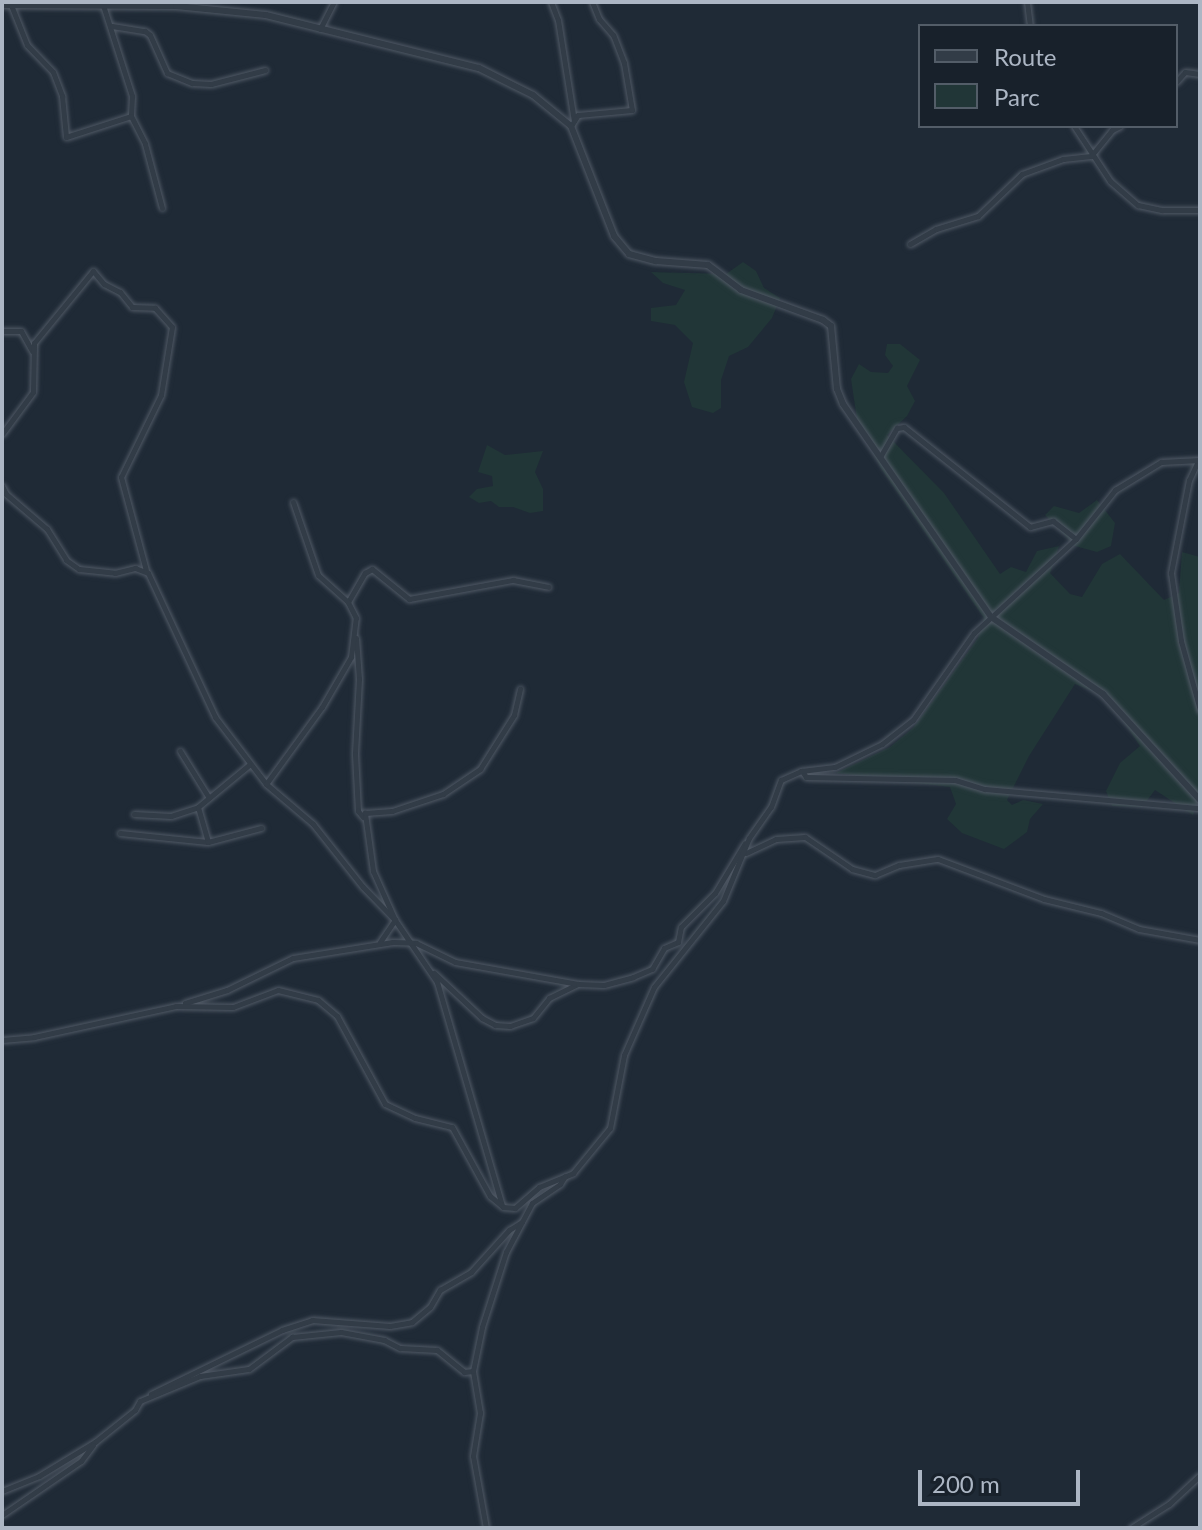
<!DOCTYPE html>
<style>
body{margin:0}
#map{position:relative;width:1202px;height:1530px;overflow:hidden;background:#1f2a36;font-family:Lato,sans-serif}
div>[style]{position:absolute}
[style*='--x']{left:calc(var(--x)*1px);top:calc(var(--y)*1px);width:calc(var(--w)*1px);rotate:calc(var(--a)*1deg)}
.green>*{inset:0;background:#213637}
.roads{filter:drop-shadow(0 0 2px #505965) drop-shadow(0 0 2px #505965)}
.minor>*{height:5px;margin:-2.5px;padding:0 2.5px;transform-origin:2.5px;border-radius:2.5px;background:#323c47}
.tertiary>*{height:6px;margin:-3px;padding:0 3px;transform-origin:3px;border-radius:3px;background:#323c47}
span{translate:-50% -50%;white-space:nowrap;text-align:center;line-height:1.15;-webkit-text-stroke:8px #18212b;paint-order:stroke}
.frame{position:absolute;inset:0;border:4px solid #acb6c4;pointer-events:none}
.legend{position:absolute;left:918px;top:24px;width:260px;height:104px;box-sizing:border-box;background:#18212b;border:2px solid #535d68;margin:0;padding:10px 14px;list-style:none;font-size:24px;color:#acb6c4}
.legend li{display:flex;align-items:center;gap:16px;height:40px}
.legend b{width:40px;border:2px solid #535d68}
.scale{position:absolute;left:918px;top:1470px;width:162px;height:36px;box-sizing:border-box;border:4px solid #acb6c4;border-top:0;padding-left:10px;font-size:24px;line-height:28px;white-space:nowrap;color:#acb6c4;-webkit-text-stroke:6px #18212b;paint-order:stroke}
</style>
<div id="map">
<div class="green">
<i style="clip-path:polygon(743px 262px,756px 271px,764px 288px,780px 298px,772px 318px,748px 347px,729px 356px,721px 380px,721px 408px,713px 413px,692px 407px,684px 382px,693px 343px,675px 325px,651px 321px,651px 308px,676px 305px,685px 290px,663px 283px,651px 272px,726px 274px)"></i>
<i style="clip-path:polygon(887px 344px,900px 344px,920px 360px,907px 386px,915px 401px,907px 416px,887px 435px,944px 493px,1000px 574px,1011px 567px,1026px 572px,1037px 551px,1059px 546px,1050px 573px,1070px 594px,1082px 597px,1102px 564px,1120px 554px,1164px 600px,1179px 593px,1182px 552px,1200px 557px,1200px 794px,1193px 815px,1155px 790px,1142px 807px,1112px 806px,1106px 791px,1120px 763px,1140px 746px,1107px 697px,1075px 684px,1029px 756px,1007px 800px,1012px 805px,1023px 800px,1043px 804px,1030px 819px,1027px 832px,1004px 849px,962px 833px,947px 819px,956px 804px,950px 787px,836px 773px,890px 747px,913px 728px,978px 638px,984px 618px,880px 467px,857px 419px,851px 379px,859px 364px,871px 372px,888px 373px,893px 366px,885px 355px)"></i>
<i style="clip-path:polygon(487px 445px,505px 455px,543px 451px,535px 472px,543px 489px,543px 511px,530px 513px,513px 507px,499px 507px,491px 501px,479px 503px,469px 497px,477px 489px,493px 486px,492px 476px,478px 472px)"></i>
<i style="clip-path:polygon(1097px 500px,1115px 523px,1111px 546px,1097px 552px,1075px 546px,1045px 515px,1054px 506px,1079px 513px)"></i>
</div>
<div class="roads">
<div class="minor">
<i style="--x:102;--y:2;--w:99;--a:72.3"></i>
<i style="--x:132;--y:96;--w:20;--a:93"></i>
<i style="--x:131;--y:116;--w:31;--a:63"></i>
<i style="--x:145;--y:144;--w:66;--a:75.1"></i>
<i style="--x:551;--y:2;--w:19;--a:69"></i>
<i style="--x:558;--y:20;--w:102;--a:81"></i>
<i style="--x:1027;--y:2;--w:24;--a:83"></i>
<i style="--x:11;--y:5;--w:43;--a:68.2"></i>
<i style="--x:27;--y:45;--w:37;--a:46"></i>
<i style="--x:53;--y:72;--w:26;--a:69"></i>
<i style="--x:62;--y:96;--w:41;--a:84.4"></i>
<i style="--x:66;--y:137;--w:68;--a:-17.9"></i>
<i style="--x:112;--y:26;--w:33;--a:9"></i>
<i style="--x:145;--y:31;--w:6;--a:39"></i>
<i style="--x:150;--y:35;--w:42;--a:65.9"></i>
<i style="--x:167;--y:73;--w:27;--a:22"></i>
<i style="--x:192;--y:83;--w:19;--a:3"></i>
<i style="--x:211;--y:84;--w:56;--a:-14.5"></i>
<i style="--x:320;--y:29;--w:30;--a:-63"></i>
<i style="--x:1176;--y:82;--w:13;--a:-48"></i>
<i style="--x:1185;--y:72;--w:15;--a:8"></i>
<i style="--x:571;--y:126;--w:13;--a:-58"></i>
<i style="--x:578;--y:115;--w:54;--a:-5.3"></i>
<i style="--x:632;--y:110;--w:48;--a:-99.7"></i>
<i style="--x:624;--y:63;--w:30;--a:-111"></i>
<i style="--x:613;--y:35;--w:21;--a:-131"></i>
<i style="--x:599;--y:19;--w:18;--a:-112"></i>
<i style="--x:1074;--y:126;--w:66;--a:56.8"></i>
<i style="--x:1110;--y:181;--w:37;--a:41"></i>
<i style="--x:1138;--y:205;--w:25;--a:12"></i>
<i style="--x:1162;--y:210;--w:38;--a:0"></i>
<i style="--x:910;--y:244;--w:30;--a:-30"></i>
<i style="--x:936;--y:229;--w:44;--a:-17.2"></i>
<i style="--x:978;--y:216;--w:61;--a:-43.7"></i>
<i style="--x:1022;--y:174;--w:44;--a:-20.1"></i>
<i style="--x:1063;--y:159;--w:28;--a:-6"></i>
<i style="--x:1091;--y:156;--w:33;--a:-51"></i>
<i style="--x:1112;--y:130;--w:9;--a:-27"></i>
<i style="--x:2;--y:331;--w:19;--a:0"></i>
<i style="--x:21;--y:331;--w:23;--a:61"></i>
<i style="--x:2;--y:434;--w:52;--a:-53.6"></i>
<i style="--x:33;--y:392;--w:49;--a:-88.8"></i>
<i style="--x:34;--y:343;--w:93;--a:-50.7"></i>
<i style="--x:93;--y:271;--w:17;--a:50"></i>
<i style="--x:104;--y:284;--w:18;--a:27"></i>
<i style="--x:120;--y:292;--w:19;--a:51"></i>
<i style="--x:132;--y:307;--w:23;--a:2"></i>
<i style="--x:155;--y:308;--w:25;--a:48"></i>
<i style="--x:172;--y:327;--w:69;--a:99.2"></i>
<i style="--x:161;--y:395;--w:91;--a:116"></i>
<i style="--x:121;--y:477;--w:96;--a:75"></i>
<i style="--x:880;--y:457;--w:34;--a:-60"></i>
<i style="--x:897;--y:428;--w:7;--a:-8"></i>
<i style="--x:904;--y:427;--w:161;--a:38.4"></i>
<i style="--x:1030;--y:527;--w:24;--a:-15"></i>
<i style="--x:1053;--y:521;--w:29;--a:38"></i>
<i style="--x:1198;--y:461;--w:21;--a:115"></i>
<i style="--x:1189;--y:480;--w:95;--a:101"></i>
<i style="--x:1171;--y:573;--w:69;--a:81.6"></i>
<i style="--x:1181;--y:641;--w:72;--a:74.6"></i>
<i style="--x:2;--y:486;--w:9;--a:63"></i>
<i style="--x:6;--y:494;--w:54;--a:40.5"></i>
<i style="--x:47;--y:529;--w:36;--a:58"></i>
<i style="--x:66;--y:560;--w:16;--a:35"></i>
<i style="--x:79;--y:569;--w:36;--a:6"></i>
<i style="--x:115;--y:573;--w:21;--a:-14"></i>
<i style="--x:135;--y:568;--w:14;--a:21"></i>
<i style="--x:148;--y:573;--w:159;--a:65"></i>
<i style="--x:215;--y:717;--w:84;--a:52.7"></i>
<i style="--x:266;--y:784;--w:62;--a:40.4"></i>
<i style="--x:313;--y:824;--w:80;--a:51.6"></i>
<i style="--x:363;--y:887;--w:46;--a:45.9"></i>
<i style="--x:395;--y:920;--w:75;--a:55.9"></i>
<i style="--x:437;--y:982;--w:233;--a:73.8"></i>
<i style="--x:348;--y:602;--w:34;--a:-60"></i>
<i style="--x:365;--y:573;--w:8;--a:-30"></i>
<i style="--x:372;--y:569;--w:48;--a:39"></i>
<i style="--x:409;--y:599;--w:106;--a:-10.4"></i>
<i style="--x:513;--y:580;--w:36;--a:11"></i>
<i style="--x:356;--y:638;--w:41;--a:85.8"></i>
<i style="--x:359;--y:679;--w:75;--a:93.1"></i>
<i style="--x:355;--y:754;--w:57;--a:87"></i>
<i style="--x:358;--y:811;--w:8;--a:50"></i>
<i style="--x:180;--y:751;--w:55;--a:58.3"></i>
<i style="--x:802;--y:771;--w:7;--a:56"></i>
<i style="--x:806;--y:777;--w:149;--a:1.2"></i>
<i style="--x:955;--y:780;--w:31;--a:17"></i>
<i style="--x:985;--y:789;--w:216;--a:5.1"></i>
<i style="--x:266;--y:784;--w:95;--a:-54"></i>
<i style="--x:322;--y:707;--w:58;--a:-59.9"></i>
<i style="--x:351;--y:657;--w:39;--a:-83"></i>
<i style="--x:356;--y:618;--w:18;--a:-117"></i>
<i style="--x:348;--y:602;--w:40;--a:-138"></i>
<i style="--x:318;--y:575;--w:77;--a:-108.9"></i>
<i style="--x:134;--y:814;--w:37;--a:3"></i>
<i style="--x:171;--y:816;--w:28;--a:-18"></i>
<i style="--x:198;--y:807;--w:66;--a:-39.5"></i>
<i style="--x:120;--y:833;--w:88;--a:5.8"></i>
<i style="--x:208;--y:842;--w:36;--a:-106"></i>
<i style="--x:208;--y:842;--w:55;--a:-14.8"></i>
<i style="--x:746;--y:853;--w:33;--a:-25"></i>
<i style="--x:776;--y:839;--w:29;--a:-4"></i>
<i style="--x:805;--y:837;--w:57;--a:34.2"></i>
<i style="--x:852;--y:869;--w:24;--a:15"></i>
<i style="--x:875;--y:875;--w:26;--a:-23"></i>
<i style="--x:899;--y:865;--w:39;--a:-9"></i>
<i style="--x:938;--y:859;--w:113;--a:20.7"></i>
<i style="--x:1044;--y:899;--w:59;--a:13.8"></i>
<i style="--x:1101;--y:913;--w:41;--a:22.8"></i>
<i style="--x:1139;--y:929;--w:62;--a:10.2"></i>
<i style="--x:380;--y:942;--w:27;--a:-56"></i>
<i style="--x:395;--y:920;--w:54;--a:-114.2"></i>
<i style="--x:373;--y:871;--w:59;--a:-97.9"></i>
<i style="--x:365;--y:813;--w:27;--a:-4"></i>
<i style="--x:392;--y:811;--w:54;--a:-18.4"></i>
<i style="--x:443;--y:794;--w:45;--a:-34"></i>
<i style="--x:480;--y:769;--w:64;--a:-57.8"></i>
<i style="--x:514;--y:715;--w:27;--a:-77"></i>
<i style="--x:434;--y:973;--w:66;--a:43.2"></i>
<i style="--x:482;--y:1018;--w:15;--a:28"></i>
<i style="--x:495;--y:1025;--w:15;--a:4"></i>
<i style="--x:510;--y:1026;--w:24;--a:-19"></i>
<i style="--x:533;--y:1018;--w:26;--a:-51"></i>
<i style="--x:549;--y:998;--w:32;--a:-26"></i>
<i style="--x:185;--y:1003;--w:44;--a:-17.2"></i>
<i style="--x:227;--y:990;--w:73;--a:-25.9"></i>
<i style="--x:293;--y:958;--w:101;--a:-9.1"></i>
<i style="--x:393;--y:942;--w:23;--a:2"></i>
<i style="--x:416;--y:943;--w:43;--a:26"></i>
<i style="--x:455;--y:962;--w:125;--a:10.1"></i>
<i style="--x:578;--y:984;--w:26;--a:2"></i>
<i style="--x:604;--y:985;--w:30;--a:-15"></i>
<i style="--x:633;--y:977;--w:21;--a:-23"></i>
<i style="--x:652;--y:969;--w:24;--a:-60"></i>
<i style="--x:664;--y:948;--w:15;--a:-23"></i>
<i style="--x:678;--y:942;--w:15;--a:-79"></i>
<i style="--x:681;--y:927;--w:48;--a:-45"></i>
<i style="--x:715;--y:893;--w:58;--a:-59"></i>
<i style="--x:2;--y:1040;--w:32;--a:-5"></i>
<i style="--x:34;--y:1037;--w:145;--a:-12.3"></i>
<i style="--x:176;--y:1006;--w:57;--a:1"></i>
<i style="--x:233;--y:1007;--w:48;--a:-20.7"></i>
<i style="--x:278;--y:990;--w:41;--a:14"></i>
<i style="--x:318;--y:1000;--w:25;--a:40"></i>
<i style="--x:337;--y:1016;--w:100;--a:61.4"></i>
<i style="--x:385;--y:1104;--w:33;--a:25"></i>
<i style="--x:415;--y:1118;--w:38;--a:14"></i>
<i style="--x:452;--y:1127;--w:79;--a:61.2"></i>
<i style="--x:490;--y:1196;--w:17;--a:40"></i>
<i style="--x:503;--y:1207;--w:12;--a:5"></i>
<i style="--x:515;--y:1208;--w:32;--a:-41"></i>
<i style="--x:539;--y:1187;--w:37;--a:-22"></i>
<i style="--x:573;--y:1173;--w:58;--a:-50.6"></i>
<i style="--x:610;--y:1128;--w:74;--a:-79.1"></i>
<i style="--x:624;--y:1055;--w:74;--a:-66.2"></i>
<i style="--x:654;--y:987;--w:110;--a:-51.3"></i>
<i style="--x:723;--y:901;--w:68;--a:-67.6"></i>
<i style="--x:749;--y:838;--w:38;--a:-55"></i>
<i style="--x:771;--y:807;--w:29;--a:-70"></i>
<i style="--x:781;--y:780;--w:22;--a:-24"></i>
<i style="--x:801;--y:771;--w:34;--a:-7"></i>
<i style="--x:835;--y:767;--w:52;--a:-26.1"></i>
<i style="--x:882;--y:744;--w:39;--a:-38"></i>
<i style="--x:913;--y:720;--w:106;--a:-55"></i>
<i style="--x:974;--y:633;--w:139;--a:-42.7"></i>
<i style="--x:1076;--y:539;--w:63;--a:-51.5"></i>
<i style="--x:1115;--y:490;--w:54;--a:-31.3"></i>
<i style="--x:1161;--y:462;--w:39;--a:-3"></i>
<i style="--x:151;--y:1394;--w:146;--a:-26"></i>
<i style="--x:282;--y:1330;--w:32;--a:-18"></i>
<i style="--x:312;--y:1320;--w:78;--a:4.4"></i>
<i style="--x:390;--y:1326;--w:22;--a:-10"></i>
<i style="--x:412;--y:1322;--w:23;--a:-40"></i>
<i style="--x:430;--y:1307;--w:20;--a:-60"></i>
<i style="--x:440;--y:1290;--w:36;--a:-30"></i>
<i style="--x:471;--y:1272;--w:57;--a:-47.9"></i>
<i style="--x:509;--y:1230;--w:15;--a:-32"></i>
<i style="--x:2;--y:1491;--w:40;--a:-22"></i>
<i style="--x:39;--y:1476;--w:66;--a:-31.3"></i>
<i style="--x:95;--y:1442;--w:51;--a:-38.7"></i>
<i style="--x:135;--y:1410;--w:10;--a:-61"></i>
<i style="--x:140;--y:1401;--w:65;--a:-22.6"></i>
<i style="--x:200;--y:1376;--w:49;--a:-8.1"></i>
<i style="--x:249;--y:1369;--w:54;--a:-36.7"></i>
<i style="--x:292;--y:1337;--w:49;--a:-5.8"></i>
<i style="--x:341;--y:1332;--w:44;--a:10.5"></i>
<i style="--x:384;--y:1340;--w:18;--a:27"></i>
<i style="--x:400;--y:1348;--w:37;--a:3"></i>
<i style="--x:437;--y:1350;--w:35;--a:39"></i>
<i style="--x:464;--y:1372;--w:9;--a:-6"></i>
<i style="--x:2;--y:1515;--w:96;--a:-34.4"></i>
<i style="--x:81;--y:1461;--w:20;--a:-53"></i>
<i style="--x:486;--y:1528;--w:73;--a:-100.2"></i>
<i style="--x:473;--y:1456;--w:44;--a:-80.8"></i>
<i style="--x:480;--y:1413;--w:43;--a:-99.5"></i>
<i style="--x:473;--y:1371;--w:45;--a:-78.4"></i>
<i style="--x:482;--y:1327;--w:79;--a:-72.3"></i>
<i style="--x:506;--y:1252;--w:55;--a:-62"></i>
<i style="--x:532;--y:1203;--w:34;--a:-34"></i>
<i style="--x:560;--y:1184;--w:9;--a:-58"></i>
<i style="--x:1131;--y:1528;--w:45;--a:-32.3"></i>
<i style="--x:1169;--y:1504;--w:42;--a:-43.1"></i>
</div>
<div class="tertiary">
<i style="--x:2;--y:5;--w:174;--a:0.3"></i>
<i style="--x:176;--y:6;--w:90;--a:5.7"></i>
<i style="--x:266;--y:15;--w:219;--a:14"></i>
<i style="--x:479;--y:68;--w:60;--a:26.6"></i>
<i style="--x:533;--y:95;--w:49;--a:39.2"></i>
<i style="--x:571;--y:126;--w:118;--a:68.6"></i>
<i style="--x:614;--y:236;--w:23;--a:50"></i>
<i style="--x:629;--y:254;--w:28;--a:15"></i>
<i style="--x:656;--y:261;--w:52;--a:4.4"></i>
<i style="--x:708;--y:265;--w:41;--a:37.1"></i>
<i style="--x:741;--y:290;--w:87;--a:20.1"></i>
<i style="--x:823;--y:320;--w:10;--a:37"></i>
<i style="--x:831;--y:326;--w:63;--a:84.6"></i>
<i style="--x:837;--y:389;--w:16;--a:68"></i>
<i style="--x:843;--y:404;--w:259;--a:55.2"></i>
<i style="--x:991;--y:617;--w:136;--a:34.5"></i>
<i style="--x:1103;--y:694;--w:144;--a:47.5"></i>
</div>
</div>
<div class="frame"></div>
<ul class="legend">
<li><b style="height:10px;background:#323c47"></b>Route</li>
<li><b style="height:22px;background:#213637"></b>Parc</li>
</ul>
<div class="scale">200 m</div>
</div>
